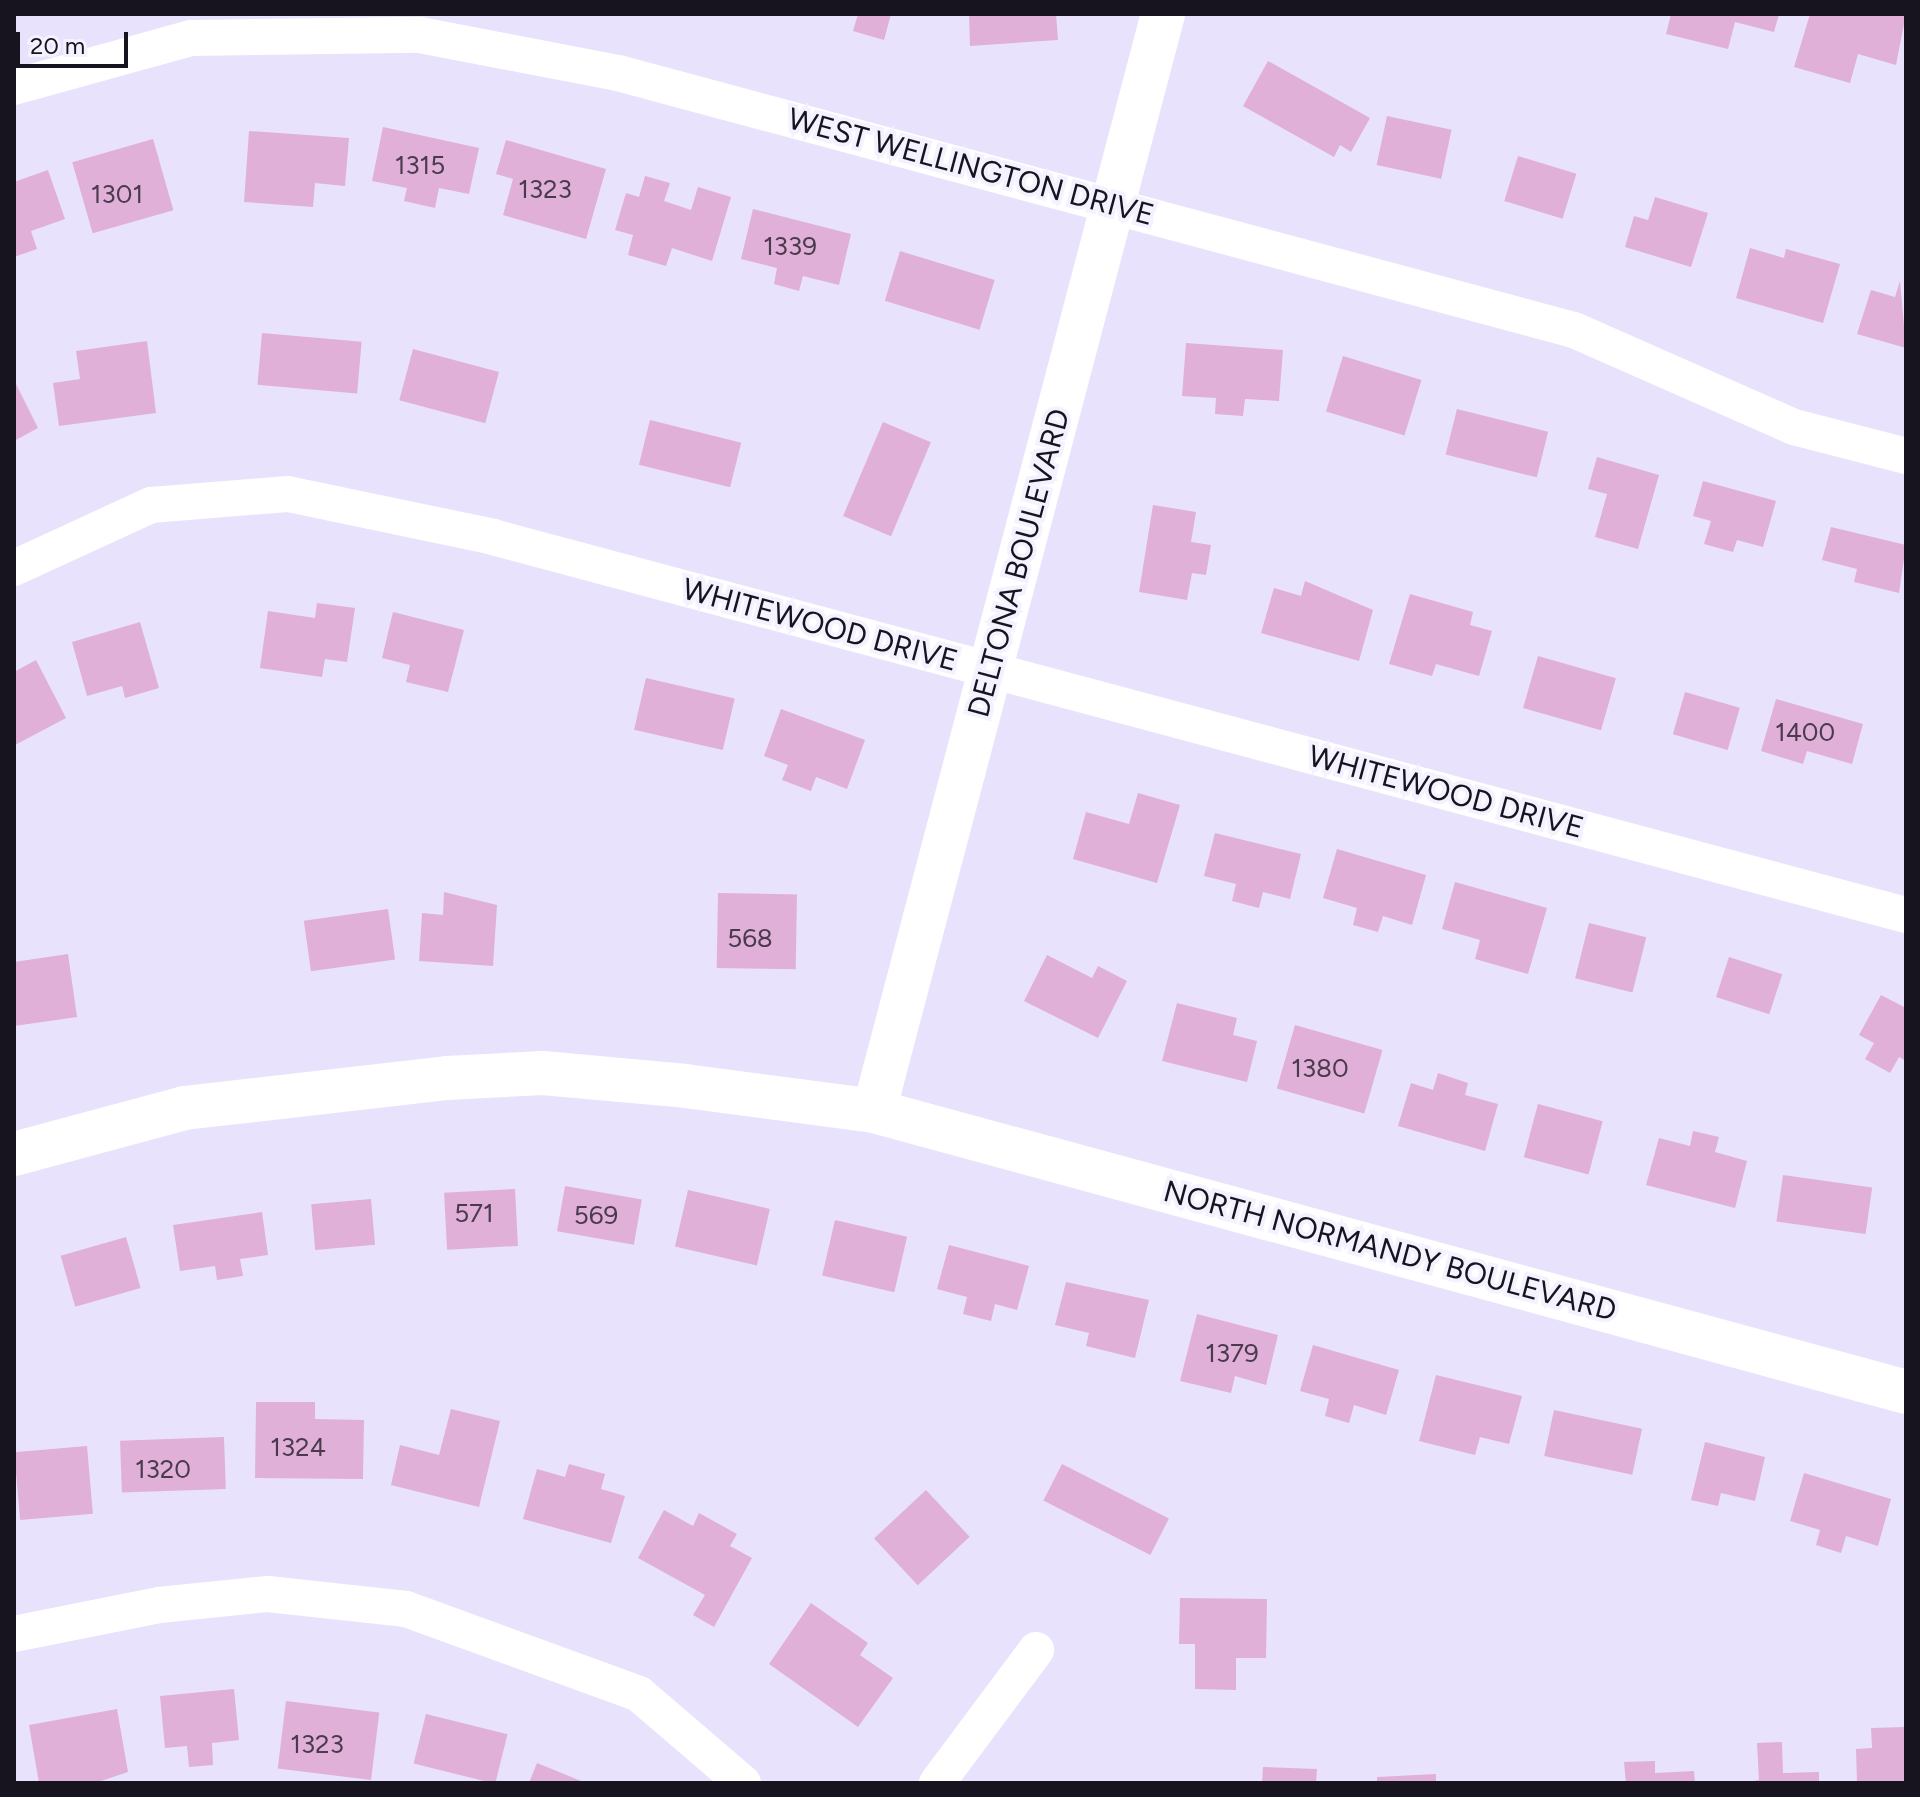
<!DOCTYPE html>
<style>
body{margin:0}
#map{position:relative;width:1920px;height:1797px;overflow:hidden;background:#e9e2fc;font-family:Figtree,sans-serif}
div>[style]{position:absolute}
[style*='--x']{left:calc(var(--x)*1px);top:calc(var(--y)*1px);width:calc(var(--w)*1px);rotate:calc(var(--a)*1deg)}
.building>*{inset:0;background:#e0b0d8;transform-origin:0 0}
.minor>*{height:36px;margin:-18px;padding:0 18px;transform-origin:18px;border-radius:18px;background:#fff}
.tertiary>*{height:44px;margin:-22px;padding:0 22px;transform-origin:22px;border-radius:22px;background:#fff}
span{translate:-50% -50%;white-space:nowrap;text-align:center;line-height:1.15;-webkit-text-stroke:8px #f5f2ff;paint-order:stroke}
.number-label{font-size:26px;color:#493b4d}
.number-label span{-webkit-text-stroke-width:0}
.street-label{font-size:30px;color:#17141f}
.frame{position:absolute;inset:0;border:16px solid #17141f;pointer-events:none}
.scale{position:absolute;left:16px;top:32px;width:112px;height:36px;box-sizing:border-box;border:4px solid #17141f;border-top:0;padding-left:10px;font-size:24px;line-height:28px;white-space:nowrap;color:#17141f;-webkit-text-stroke:6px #f5f2ff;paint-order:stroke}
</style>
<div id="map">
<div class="building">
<i style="clip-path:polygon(858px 14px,891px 14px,884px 40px,853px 31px)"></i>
<i style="clip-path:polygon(969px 14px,1056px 14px,1058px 40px,970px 46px)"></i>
<i style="clip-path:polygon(1671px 14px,1779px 14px,1774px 32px,1735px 22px,1728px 49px,1666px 34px)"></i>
<i style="clip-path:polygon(1810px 14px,1906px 14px,1896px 65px,1858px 54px,1850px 83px,1794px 67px)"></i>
<i style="clip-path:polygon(1268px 61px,1370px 118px,1351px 152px,1340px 145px,1334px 157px,1243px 106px)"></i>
<i style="left:1387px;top:116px;width:66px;height:50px;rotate:12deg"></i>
<i style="clip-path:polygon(383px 127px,479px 148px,469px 194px,439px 188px,435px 208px,404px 201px,407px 188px,372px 181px)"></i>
<i style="clip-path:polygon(249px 131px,349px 138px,345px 186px,315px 183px,313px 207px,244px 202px)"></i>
<i style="left:153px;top:139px;width:74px;height:84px;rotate:74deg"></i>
<i style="clip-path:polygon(506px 140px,606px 169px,586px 239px,503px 215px,513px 179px,496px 174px)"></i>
<i style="left:1518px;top:156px;width:61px;height:47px;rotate:17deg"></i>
<i style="clip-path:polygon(48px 170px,65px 219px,31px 231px,37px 249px,14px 257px,14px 182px)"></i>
<i style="clip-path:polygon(645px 176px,670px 183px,664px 201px,691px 210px,698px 187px,731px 197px,712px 261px,672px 248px,666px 266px,628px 255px,633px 235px,615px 230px,626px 193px,639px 197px)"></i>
<i style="clip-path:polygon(1655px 197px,1708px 213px,1691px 267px,1625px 247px,1634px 216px,1648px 220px)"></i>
<i style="clip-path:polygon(753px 209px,851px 234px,839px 285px,803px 276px,799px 291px,774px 284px,777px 268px,741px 259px)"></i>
<i style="clip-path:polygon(1750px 248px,1784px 258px,1786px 249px,1840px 264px,1823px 323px,1736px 298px)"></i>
<i style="left:900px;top:251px;width:99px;height:52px;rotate:17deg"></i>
<i style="clip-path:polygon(1900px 281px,1906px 348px,1857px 334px,1871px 290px,1895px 297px)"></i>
<i style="left:262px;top:333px;width:100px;height:52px;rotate:5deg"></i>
<i style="clip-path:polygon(147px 341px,156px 413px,59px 426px,53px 383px,80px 379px,76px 351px)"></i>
<i style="clip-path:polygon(1186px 343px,1283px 350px,1279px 401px,1245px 399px,1243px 416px,1215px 414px,1216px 398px,1182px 396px)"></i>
<i style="left:413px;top:349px;width:89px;height:53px;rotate:15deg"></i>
<i style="left:1343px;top:356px;width:82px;height:58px;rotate:17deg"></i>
<i style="clip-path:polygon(14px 380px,38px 428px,14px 441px)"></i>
<i style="left:1457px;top:409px;width:94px;height:47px;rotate:14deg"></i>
<i style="left:650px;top:420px;width:94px;height:46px;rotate:14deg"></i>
<i style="left:883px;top:422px;width:52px;height:102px;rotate:23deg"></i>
<i style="clip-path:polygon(1597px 457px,1659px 475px,1638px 549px,1595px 537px,1607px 494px,1588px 489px)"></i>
<i style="clip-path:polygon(1703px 481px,1776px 501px,1763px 547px,1737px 540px,1733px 552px,1704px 544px,1711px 521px,1693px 516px)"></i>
<i style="clip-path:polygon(1153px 505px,1196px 512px,1191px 542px,1211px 545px,1206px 575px,1192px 573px,1187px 600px,1139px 592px)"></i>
<i style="clip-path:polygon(1831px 527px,1906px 545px,1899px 593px,1854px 582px,1857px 569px,1822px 560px)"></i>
<i style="clip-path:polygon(1305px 581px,1373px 610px,1359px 661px,1261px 633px,1274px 588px,1301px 596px)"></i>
<i style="clip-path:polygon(1410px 594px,1473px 612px,1470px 625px,1492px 631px,1479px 676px,1436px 664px,1432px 676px,1389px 664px)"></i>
<i style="clip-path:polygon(317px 603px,355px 608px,347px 662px,325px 659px,322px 677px,260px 668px,268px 611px,315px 618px)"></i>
<i style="clip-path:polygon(393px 612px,464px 630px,448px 692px,406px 682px,410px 665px,382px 658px)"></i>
<i style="clip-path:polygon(140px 622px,159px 688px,125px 698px,122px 686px,87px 696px,72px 642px)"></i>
<i style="left:1538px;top:656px;width:81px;height:54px;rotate:16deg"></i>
<i style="clip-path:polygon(36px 660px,66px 718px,15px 745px,14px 672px)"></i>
<i style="left:646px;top:678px;width:91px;height:53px;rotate:13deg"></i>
<i style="left:1685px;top:692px;width:57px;height:44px;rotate:16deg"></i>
<i style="clip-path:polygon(1776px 699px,1863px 724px,1852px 764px,1807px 751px,1803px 764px,1761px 751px)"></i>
<i style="clip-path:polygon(781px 709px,865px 740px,847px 789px,816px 777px,811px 791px,782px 780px,788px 765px,764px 756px)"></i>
<i style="clip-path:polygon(1138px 793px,1180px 805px,1157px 883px,1073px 859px,1086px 812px,1129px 824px)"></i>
<i style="clip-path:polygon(1215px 833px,1301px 854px,1290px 899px,1263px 892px,1259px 908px,1232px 901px,1236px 884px,1204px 876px)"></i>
<i style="clip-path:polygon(1337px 849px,1426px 875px,1412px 925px,1383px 916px,1378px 932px,1353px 925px,1357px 908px,1323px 898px)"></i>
<i style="clip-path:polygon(1455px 882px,1547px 908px,1528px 974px,1475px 959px,1480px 940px,1442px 929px)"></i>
<i style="clip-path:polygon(444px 892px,497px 905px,493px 966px,419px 961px,422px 913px,443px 915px)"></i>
<i style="left:718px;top:893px;width:79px;height:75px;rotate:1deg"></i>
<i style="left:388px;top:909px;width:51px;height:85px;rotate:82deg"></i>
<i style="left:1589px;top:923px;width:59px;height:57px;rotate:14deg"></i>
<i style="clip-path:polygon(68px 954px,77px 1017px,14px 1026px,14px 962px)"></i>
<i style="clip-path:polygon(1047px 955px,1092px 978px,1098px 966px,1127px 981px,1098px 1038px,1024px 1001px)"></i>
<i style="left:1729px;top:957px;width:56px;height:42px;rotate:18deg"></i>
<i style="clip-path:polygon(1881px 995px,1906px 1008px,1906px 1061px,1899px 1057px,1890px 1073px,1865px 1059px,1874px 1043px,1859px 1035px)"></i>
<i style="clip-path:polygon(1177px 1003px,1237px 1018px,1233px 1035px,1257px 1041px,1247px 1082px,1162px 1061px)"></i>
<i style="left:1295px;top:1025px;width:91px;height:66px;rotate:16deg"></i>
<i style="clip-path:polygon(1438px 1073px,1468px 1083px,1465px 1095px,1498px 1104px,1485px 1151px,1398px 1126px,1411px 1083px,1433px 1090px)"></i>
<i style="left:1538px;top:1104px;width:67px;height:55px;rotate:15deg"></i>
<i style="clip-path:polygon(1693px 1131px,1719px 1137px,1715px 1152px,1747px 1161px,1735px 1208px,1646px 1185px,1659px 1138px,1690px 1146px)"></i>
<i style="left:1783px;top:1175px;width:90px;height:47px;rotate:8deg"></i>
<i style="left:565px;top:1186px;width:78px;height:46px;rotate:10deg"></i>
<i style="left:515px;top:1189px;width:57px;height:71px;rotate:87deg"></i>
<i style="left:688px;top:1190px;width:84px;height:58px;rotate:13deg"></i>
<i style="left:371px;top:1199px;width:46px;height:60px;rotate:85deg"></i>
<i style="clip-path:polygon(262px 1212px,268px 1255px,240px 1259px,243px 1276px,217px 1280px,215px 1266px,180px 1271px,173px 1225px)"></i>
<i style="left:835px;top:1220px;width:74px;height:57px;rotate:13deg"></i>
<i style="left:126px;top:1237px;width:53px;height:68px;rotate:74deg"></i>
<i style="clip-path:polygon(949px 1245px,1029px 1266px,1017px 1310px,995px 1304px,991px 1321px,963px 1314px,967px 1297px,937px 1289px)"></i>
<i style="clip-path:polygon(1066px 1282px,1149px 1300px,1135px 1358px,1086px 1346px,1089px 1333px,1055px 1325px)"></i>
<i style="clip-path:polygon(1197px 1314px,1278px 1335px,1266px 1385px,1235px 1376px,1231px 1393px,1180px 1381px)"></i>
<i style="clip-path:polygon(1313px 1345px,1399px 1370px,1386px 1415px,1354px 1405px,1349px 1423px,1325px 1416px,1329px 1399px,1300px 1391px)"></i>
<i style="clip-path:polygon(1436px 1375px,1522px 1396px,1509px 1444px,1480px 1437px,1475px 1455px,1419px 1441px)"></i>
<i style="clip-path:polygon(256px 1402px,315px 1402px,315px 1419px,364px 1420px,363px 1479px,255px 1478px)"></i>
<i style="clip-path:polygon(451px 1409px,500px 1421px,479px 1507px,391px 1485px,400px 1445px,439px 1455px)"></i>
<i style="left:1554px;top:1410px;width:90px;height:47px;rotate:12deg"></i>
<i style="left:224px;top:1437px;width:52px;height:104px;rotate:88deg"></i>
<i style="clip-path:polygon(1705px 1442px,1765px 1457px,1755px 1501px,1721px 1493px,1718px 1506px,1691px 1500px)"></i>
<i style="left:87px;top:1446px;width:68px;height:73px;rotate:85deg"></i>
<i style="clip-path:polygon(569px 1464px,605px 1474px,601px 1489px,625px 1496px,611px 1543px,523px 1519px,537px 1469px,565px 1477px)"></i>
<i style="left:1062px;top:1464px;width:120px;height:41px;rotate:27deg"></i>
<i style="clip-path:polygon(1804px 1473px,1891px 1499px,1878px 1546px,1846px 1536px,1841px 1553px,1816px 1545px,1820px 1530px,1790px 1521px)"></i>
<i style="left:926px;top:1490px;width:64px;height:71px;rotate:47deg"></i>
<i style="clip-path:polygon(664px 1510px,693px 1526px,699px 1513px,737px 1534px,730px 1546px,752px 1558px,714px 1627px,693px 1615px,705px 1595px,638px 1558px)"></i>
<i style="clip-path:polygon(1180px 1598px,1267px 1599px,1266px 1658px,1236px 1658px,1236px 1690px,1195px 1689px,1195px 1644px,1179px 1644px)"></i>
<i style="clip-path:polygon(811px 1603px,868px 1643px,860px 1655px,893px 1678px,858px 1727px,769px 1664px)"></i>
<i style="clip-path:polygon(234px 1689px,239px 1740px,212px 1743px,213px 1765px,189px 1767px,187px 1746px,165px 1748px,160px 1696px)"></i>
<i style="left:286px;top:1701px;width:94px;height:68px;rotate:7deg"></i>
<i style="clip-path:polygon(117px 1709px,128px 1772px,95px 1783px,39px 1783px,29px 1725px)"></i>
<i style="left:426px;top:1714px;width:84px;height:51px;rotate:14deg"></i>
<i style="clip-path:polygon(1905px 1727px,1906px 1783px,1857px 1783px,1856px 1749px,1872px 1748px,1871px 1728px)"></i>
<i style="clip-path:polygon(1782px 1742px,1783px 1773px,1819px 1772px,1819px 1783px,1742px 1783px,1759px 1780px,1757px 1743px)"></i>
<i style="clip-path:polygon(1655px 1761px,1655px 1773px,1694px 1771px,1695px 1783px,1626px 1783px,1624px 1762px)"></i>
<i style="clip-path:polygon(537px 1763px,586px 1783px,529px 1783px)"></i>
<i style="clip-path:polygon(1263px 1767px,1317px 1769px,1316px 1783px,1262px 1783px)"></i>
<i style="clip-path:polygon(1436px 1774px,1436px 1783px,1377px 1783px,1377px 1777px)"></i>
</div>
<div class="minor">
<i style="--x:14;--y:87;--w:184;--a:-15.5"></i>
<i style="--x:191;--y:38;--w:229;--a:-0.8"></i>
<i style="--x:420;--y:35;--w:202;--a:10.9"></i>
<i style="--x:618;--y:73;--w:990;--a:15.05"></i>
<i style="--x:1574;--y:330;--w:240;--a:23.8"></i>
<i style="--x:1794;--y:427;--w:116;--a:14.5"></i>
<i style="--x:14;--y:568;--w:151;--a:-24.7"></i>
<i style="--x:151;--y:505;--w:137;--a:-4.6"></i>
<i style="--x:288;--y:494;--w:209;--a:11.8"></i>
<i style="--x:493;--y:537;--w:1463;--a:14.98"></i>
<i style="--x:14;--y:1634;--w:148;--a:-11.3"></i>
<i style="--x:159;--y:1605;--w:110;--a:-5.8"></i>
<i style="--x:268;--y:1594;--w:139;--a:6.2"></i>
<i style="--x:406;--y:1609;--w:248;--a:20"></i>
<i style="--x:639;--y:1694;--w:137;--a:40.6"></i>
<i style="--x:937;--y:1783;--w:166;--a:-53.3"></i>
</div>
<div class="tertiary">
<i style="--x:874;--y:1111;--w:1134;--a:-75.24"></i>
<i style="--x:14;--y:1154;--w:176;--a:-15.1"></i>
<i style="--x:184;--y:1108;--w:265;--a:-6.5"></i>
<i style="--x:447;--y:1078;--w:96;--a:-3"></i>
<i style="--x:543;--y:1073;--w:143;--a:5.2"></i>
<i style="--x:685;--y:1086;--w:191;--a:7.5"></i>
<i style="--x:874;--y:1111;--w:1070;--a:15.23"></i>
</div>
<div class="number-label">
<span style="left:420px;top:166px">1315</span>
<span style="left:545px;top:190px">1323</span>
<span style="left:117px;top:195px">1301</span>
<span style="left:790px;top:247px">1339</span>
<span style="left:1805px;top:733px">1400</span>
<span style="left:750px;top:939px">568</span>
<span style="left:1320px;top:1069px">1380</span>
<span style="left:474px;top:1214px">571</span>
<span style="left:596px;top:1216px">569</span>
<span style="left:1232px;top:1354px">1379</span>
<span style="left:298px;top:1448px">1324</span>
<span style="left:163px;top:1470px">1320</span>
<span style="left:317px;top:1745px">1323</span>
</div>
<div class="street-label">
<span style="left:971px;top:167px;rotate:15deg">WEST WELLINGTON DRIVE</span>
<span style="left:1019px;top:563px;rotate:-75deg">DELTONA BOULEVARD</span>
<span style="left:820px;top:625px;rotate:15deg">WHITEWOOD DRIVE</span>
<span style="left:1446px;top:792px;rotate:15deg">WHITEWOOD DRIVE</span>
<span style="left:1390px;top:1251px;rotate:15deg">NORTH NORMANDY BOULEVARD</span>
</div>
<div class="frame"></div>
<div class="scale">20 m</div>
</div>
